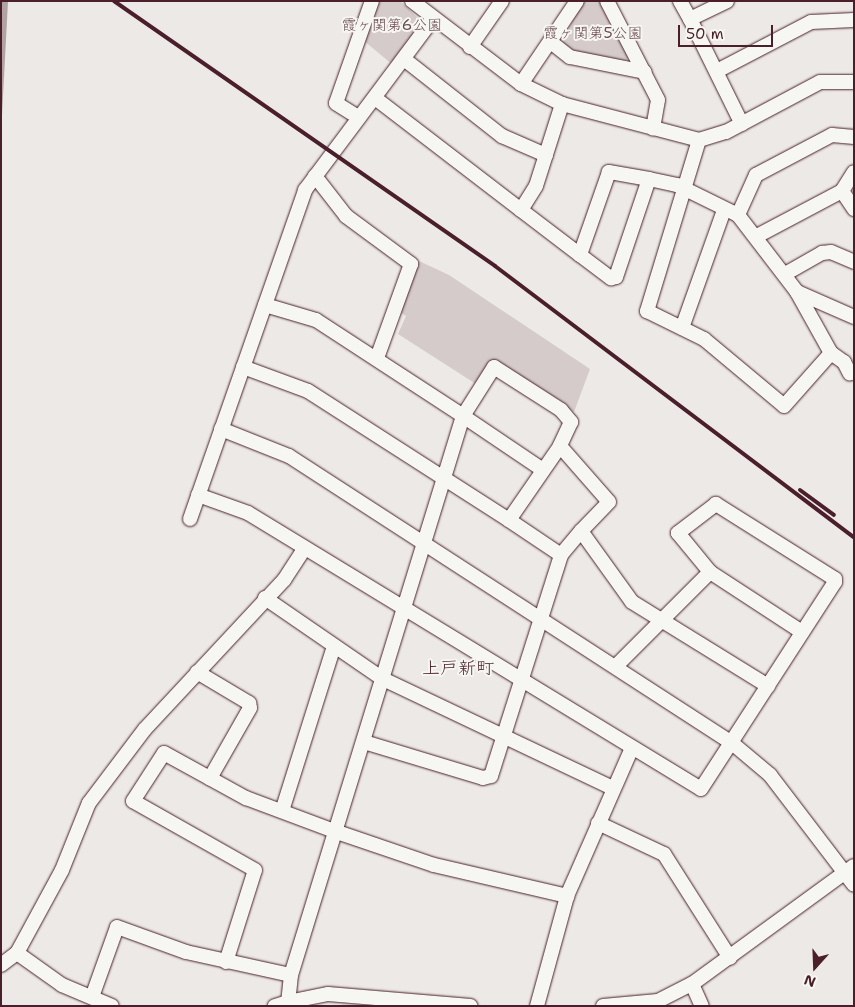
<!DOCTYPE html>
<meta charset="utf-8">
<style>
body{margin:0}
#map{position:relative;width:855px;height:1007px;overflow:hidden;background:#ece9e6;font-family:"Shantell Sans","Klee One",sans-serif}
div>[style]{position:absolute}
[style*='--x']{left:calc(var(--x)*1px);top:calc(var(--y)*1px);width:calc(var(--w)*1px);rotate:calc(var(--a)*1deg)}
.green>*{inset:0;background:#d4cbca}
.water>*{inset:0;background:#b1a2a3}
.roads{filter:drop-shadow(0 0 1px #4a1f2b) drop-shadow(0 0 1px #4a1f2b)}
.street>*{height:14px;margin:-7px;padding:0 7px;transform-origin:7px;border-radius:7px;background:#f6f6f2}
.rail>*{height:4px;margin:-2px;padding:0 2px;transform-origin:2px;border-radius:2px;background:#4a1f2b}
span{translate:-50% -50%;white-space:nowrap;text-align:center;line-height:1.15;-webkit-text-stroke:4px #f6f6f2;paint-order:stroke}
.park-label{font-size:15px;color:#6c4a53}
.quarter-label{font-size:18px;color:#4a1f2b}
.frame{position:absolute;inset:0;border:2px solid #4a1f2b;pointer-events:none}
.north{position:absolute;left:790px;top:942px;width:50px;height:50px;-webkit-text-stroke:4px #f6f6f2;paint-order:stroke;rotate:200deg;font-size:14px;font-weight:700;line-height:20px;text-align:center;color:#4a1f2b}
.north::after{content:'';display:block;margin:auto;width:18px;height:22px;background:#4a1f2b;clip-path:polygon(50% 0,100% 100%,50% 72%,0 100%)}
.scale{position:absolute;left:678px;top:25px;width:95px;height:22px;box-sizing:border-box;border:2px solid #4a1f2b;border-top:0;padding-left:6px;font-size:15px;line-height:18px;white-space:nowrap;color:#4a1f2b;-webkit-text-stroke:4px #f6f6f2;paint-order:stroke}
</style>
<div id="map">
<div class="green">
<i style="clip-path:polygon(376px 1px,400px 1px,422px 22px,393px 65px,363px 40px)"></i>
<i style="clip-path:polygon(583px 1px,601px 1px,629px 57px,625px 61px,575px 53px,561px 43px)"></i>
<i style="clip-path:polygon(419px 261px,449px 275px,590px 369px,574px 412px,492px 361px,476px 384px,398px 334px,406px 316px,400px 312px)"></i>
</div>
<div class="water">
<i style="clip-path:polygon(1px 1px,8px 1px,1px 134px)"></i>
</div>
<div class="roads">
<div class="street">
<i style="--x:412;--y:1;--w:137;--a:37.3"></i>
<i style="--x:521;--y:84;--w:46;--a:26"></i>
<i style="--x:562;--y:104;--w:142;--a:14.7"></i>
<i style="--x:699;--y:140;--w:28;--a:-17"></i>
<i style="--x:726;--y:132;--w:106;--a:-28"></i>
<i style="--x:820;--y:82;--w:34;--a:0"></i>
<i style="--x:607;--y:1;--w:111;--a:62.7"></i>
<i style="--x:658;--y:100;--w:29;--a:100"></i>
<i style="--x:680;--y:1;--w:21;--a:61"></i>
<i style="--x:690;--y:19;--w:41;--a:-25.9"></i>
<i style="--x:690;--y:19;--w:117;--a:63.7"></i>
<i style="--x:552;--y:43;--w:23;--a:38"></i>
<i style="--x:570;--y:57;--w:76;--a:11.3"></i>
<i style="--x:470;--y:47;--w:56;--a:-55.2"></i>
<i style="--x:404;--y:59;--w:125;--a:38.2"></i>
<i style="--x:502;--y:136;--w:48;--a:23.4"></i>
<i style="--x:717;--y:71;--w:106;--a:-27.5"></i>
<i style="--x:811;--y:22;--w:43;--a:-2.7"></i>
<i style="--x:521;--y:84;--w:100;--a:-56"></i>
<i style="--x:375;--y:98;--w:184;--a:37.5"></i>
<i style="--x:521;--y:210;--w:74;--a:37.3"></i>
<i style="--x:580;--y:255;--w:39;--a:37"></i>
<i style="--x:611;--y:278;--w:5;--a:-11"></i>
<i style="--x:616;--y:277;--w:103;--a:-71.4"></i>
<i style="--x:649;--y:179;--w:41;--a:-170.1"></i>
<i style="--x:609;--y:172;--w:88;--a:109.3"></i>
<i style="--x:358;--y:117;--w:26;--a:-148"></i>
<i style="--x:336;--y:103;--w:108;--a:-70.6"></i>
<i style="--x:699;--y:140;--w:179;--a:106.9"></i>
<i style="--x:647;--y:311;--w:64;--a:26.2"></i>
<i style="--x:704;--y:339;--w:104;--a:39.9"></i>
<i style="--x:784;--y:406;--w:71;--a:-48.4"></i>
<i style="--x:315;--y:176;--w:51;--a:52.2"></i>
<i style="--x:346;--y:216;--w:81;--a:36.4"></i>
<i style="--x:411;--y:264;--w:100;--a:109.9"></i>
<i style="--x:649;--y:179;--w:29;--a:12"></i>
<i style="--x:677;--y:185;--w:68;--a:26.2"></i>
<i style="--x:738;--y:215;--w:97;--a:52.5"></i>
<i style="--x:797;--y:292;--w:62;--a:23.7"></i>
<i style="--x:842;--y:191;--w:22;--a:56"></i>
<i style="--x:521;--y:210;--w:28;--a:-58"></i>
<i style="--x:536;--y:186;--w:86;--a:-72.4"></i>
<i style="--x:738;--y:215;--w:44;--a:-65.8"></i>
<i style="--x:756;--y:175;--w:86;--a:-27.8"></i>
<i style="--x:832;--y:135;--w:22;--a:5"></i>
<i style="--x:757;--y:236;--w:96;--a:-27.9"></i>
<i style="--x:842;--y:191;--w:22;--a:-58"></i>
<i style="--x:785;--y:274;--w:43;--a:-29.6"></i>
<i style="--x:822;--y:253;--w:9;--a:-6"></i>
<i style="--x:831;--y:252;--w:25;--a:23"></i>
<i style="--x:797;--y:292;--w:70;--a:60.9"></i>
<i style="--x:831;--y:353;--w:16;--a:35"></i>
<i style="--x:844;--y:362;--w:13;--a:63"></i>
<i style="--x:265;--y:305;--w:53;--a:16.4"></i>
<i style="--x:316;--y:320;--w:176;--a:33.1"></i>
<i style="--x:463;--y:416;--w:585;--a:107.1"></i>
<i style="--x:291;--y:975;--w:27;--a:96"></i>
<i style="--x:288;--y:1002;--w:14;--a:163"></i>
<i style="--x:682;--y:328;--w:125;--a:-70.4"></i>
<i style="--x:243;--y:367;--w:69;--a:20.3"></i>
<i style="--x:308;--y:391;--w:239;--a:32.7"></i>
<i style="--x:221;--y:429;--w:73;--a:21.7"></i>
<i style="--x:289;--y:456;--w:528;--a:32.94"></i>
<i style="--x:732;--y:743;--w:50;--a:40.1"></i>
<i style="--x:770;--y:775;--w:138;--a:52.6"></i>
<i style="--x:543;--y:470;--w:97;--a:-146"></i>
<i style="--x:463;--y:416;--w:58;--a:-57.7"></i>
<i style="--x:494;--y:367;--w:80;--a:32.7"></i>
<i style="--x:561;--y:410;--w:16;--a:50"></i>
<i style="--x:571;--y:422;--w:26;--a:115"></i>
<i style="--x:198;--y:495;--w:53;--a:19.8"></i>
<i style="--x:248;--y:513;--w:530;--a:31.35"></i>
<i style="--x:701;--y:789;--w:247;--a:-57.1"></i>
<i style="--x:835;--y:582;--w:3;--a:-90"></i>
<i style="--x:835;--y:579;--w:141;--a:-147.8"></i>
<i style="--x:716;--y:504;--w:48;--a:142.7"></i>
<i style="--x:678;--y:533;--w:50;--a:50.6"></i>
<i style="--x:710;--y:572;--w:110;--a:33.1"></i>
<i style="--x:190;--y:519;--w:349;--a:-70.7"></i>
<i style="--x:305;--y:190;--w:214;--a:-53.2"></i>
<i style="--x:581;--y:531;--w:31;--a:130"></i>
<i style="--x:561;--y:555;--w:63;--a:-146.1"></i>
<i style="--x:509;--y:520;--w:90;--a:-55.4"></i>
<i style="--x:560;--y:446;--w:74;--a:48.8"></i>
<i style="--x:609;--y:502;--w:40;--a:134"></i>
<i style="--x:581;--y:531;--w:87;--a:54.3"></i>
<i style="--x:632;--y:602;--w:160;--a:31.7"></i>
<i style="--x:265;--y:598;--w:143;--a:34.5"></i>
<i style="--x:383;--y:679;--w:255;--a:25.4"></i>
<i style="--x:616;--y:666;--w:133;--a:-45"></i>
<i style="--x:197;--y:672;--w:61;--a:30.8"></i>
<i style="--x:249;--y:703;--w:5;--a:79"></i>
<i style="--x:250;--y:708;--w:81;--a:119.7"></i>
<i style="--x:364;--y:742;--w:124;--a:16.8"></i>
<i style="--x:483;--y:778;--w:8;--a:-14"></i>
<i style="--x:491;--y:776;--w:232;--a:-72.4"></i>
<i style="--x:282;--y:811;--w:173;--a:-72.5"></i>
<i style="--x:598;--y:823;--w:73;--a:25.2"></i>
<i style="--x:664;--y:854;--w:123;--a:57.6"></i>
<i style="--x:17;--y:953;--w:55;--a:35.4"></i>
<i style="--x:62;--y:985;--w:54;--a:22.8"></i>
<i style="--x:226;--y:962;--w:96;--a:-72.5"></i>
<i style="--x:255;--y:870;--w:140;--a:-150.5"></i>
<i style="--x:133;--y:801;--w:57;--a:-57.1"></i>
<i style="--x:164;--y:753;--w:94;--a:28.8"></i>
<i style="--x:246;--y:798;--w:97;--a:20.5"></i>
<i style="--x:337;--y:832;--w:102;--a:18.8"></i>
<i style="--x:434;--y:865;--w:137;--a:13.1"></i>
<i style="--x:1;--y:965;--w:20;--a:-37"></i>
<i style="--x:17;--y:953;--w:94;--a:-61.5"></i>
<i style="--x:62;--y:870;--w:72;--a:-68.1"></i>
<i style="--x:89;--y:803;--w:93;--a:-52.9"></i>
<i style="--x:145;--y:729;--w:204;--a:-47"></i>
<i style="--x:284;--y:580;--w:38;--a:-57"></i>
<i style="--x:692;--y:984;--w:24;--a:66"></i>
<i style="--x:92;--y:997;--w:74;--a:-70.3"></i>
<i style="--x:117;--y:927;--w:73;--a:19.9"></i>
<i style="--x:186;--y:952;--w:107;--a:12.4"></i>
<i style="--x:288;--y:1002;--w:41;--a:-11.3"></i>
<i style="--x:328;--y:994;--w:143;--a:4.8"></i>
<i style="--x:537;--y:1006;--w:114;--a:-74.7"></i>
<i style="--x:567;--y:896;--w:162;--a:-66.3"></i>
<i style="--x:603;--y:1006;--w:55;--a:-5.2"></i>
<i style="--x:658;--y:1001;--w:38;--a:-27"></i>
<i style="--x:692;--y:984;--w:200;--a:-36.1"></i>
</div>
</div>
<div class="rail">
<i style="--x:114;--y:1;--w:464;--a:34.8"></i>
<i style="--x:495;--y:266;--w:450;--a:37.1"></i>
<i style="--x:800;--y:490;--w:42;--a:36.3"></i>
</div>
<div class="park-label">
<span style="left:392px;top:26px">霞ヶ関第6公園</span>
<span style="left:593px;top:34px">霞ヶ関第5公園</span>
</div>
<div class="quarter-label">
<span style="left:458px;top:668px">上戸新町</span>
</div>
<div class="frame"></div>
<div class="north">N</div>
<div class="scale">50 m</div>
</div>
